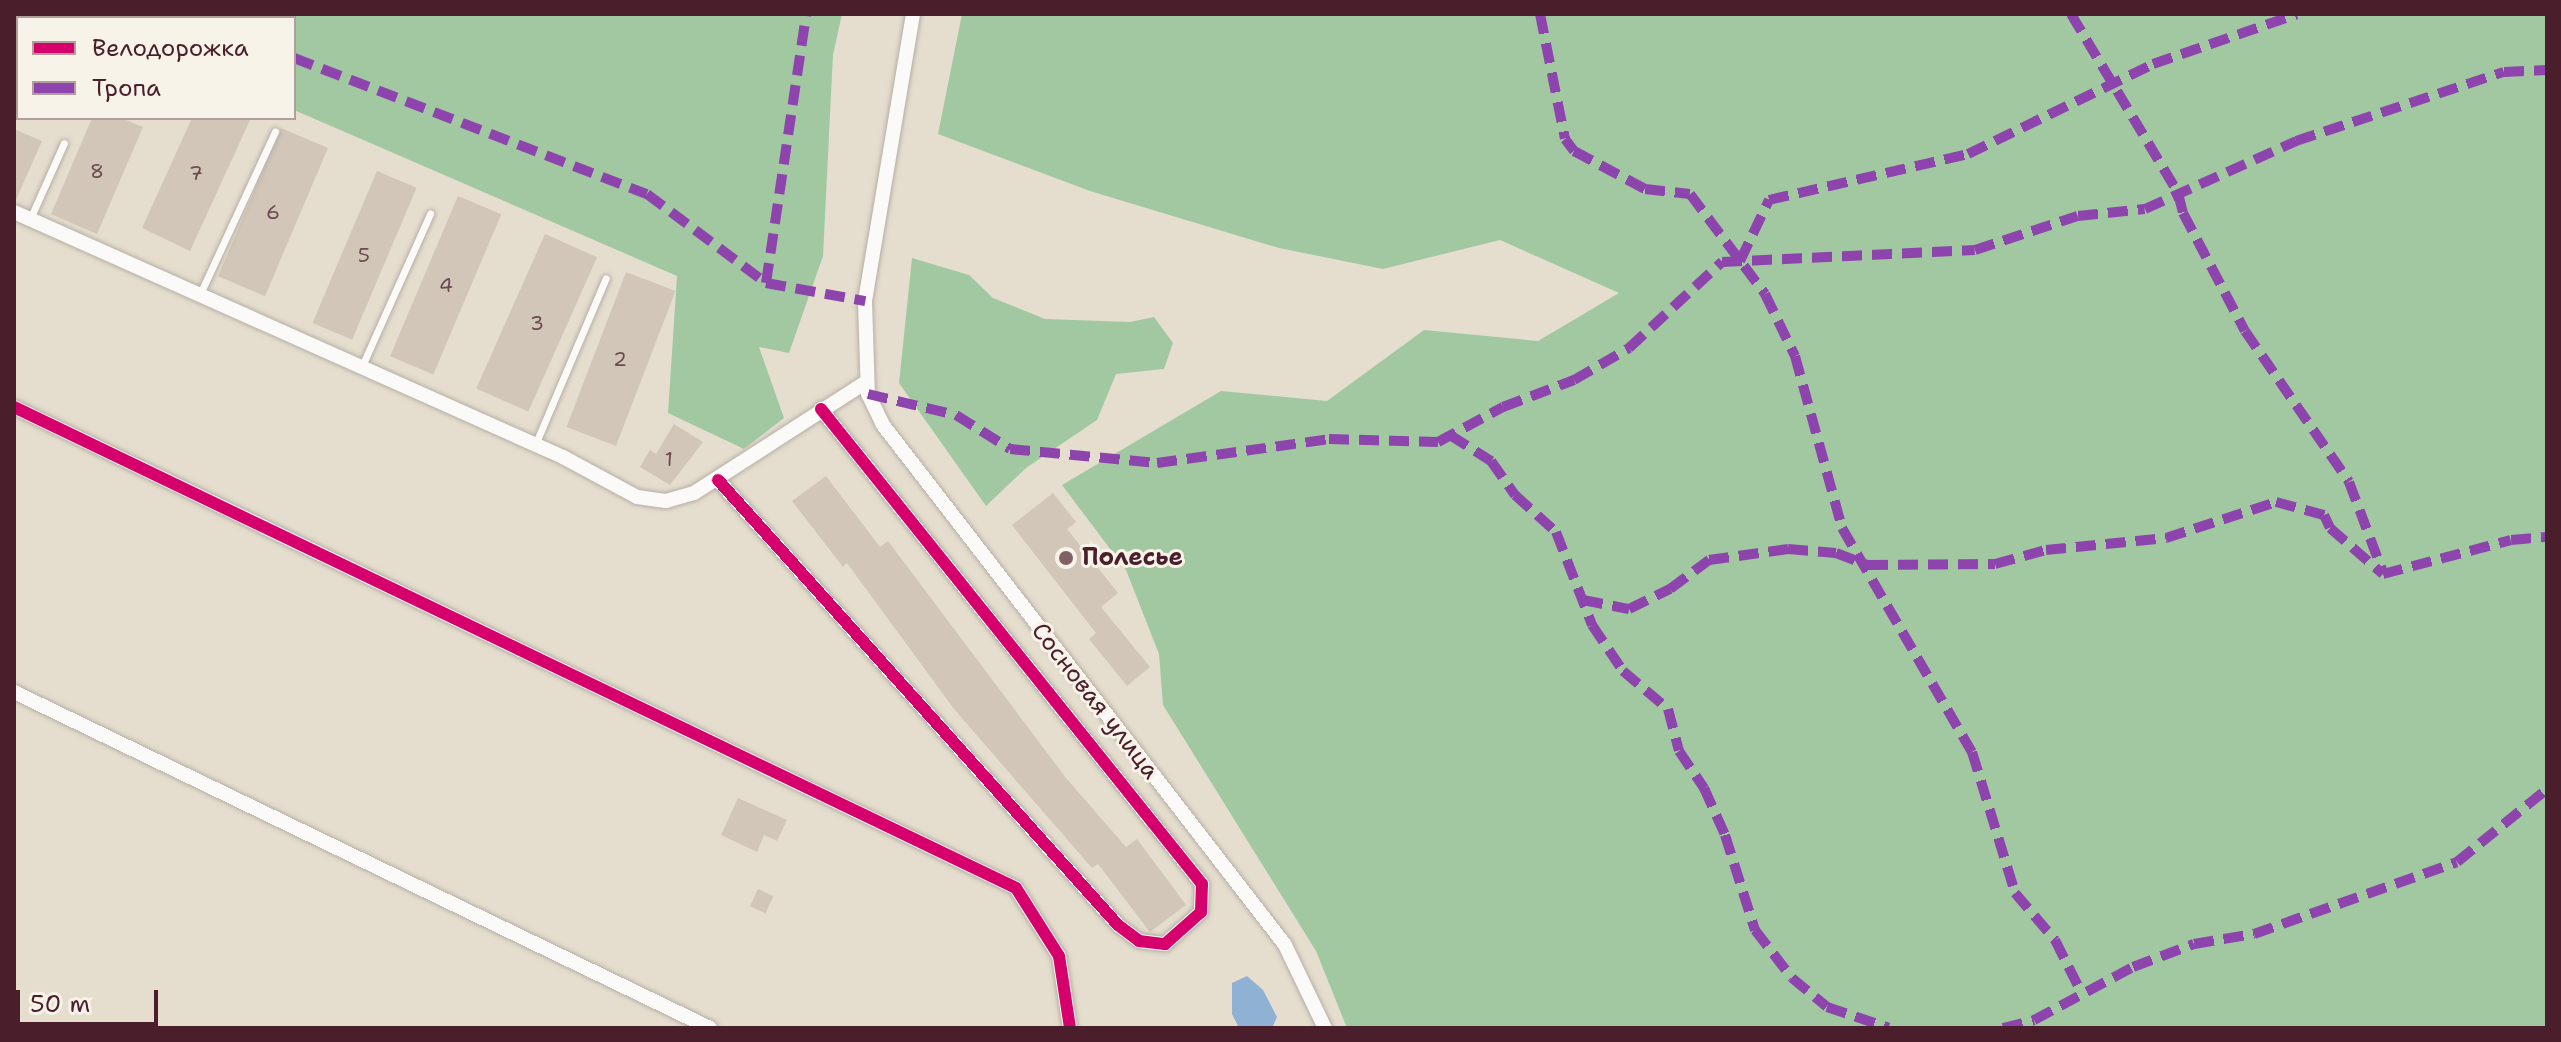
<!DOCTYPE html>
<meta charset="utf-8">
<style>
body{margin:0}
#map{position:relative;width:2561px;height:1042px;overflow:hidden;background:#e5dece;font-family:"Shantell Sans",sans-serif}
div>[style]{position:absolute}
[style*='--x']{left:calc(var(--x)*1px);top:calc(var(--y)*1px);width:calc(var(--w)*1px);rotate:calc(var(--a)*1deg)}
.forest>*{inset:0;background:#a2c8a2}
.water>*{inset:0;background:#8fb2d4}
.building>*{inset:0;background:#d1c6b8;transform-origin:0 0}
.roads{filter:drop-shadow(0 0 2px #b6aea5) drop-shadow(0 0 2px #b6aea5)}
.lane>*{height:7px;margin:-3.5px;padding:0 3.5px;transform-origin:3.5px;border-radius:3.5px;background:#fbfaf8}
.street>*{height:14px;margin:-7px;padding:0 7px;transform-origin:7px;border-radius:7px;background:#fbfaf8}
.quiet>*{height:10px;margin-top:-5px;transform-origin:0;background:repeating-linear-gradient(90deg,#8e44ad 0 20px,transparent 0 30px)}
.cycleway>*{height:12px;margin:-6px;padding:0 6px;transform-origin:6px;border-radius:6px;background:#d6006c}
.dots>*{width:22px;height:22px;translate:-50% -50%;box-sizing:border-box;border:4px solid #f7f3e8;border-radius:50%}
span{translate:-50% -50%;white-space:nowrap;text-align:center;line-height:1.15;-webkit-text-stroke:6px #f7f3e8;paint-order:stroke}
.number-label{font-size:20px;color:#6c4a4f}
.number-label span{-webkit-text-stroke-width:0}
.poi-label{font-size:24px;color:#4a1f2b;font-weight:700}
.left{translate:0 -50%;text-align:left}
.street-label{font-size:24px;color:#4a1f2b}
.frame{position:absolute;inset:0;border:16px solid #4a1f2b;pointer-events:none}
.legend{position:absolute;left:16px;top:16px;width:280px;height:104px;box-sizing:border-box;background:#f7f3e8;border:2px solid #b29e9c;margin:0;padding:10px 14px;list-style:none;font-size:24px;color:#4a1f2b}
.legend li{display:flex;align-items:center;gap:16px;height:40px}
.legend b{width:40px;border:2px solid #b29e9c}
.scale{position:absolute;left:16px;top:990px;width:142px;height:36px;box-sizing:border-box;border:4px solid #4a1f2b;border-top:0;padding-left:10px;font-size:24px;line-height:28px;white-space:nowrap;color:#4a1f2b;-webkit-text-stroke:6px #f7f3e8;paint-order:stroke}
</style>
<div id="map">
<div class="forest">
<i style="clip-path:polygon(14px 14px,842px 14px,833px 55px,823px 256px,789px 353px,759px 347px,784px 418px,744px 449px,668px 413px,677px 276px,294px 110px,294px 18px,18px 18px,14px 85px)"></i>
<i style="clip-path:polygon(962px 14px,2547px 14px,2547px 1028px,1347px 1028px,1316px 951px,1163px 705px,1159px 654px,1126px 570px,1062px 485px,1221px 391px,1327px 401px,1424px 330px,1538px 341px,1619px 293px,1500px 240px,1383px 269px,1279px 248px,1090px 191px,938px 134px)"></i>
<i style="clip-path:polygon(912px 258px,969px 275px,993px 298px,1045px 319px,1130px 322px,1154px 317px,1173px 343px,1164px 369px,1116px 374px,1097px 420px,1026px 468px,986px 506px,899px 383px)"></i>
</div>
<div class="water">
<i style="clip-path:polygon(1247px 976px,1263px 990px,1277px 1017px,1272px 1028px,1239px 1028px,1232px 1014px,1232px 983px)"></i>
</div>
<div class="building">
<i style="clip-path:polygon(92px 118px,121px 118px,143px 127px,97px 234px,51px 214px)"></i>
<i style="clip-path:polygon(192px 118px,251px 118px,190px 251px,142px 228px)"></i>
<i style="left:281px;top:128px;width:51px;height:161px;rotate:23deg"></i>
<i style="clip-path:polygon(14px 129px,42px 141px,15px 202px,14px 202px)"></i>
<i style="left:377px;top:171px;width:43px;height:165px;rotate:23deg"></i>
<i style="left:458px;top:196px;width:47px;height:174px;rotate:23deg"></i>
<i style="left:545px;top:234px;width:57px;height:169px;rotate:24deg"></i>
<i style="left:626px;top:272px;width:53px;height:166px;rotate:21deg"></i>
<i style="clip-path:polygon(674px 424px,703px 442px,670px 485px,640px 467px,650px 450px,656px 454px)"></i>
<i style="clip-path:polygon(826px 476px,880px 547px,888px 541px,1066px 778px,1126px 847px,1137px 839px,1186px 905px,1150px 932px,1098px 864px,1092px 868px,954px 709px,847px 563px,843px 567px,792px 501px)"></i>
<i style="clip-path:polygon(1053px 493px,1076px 522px,1067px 529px,1118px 593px,1101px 607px,1150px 667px,1127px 686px,1089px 639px,1096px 633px,1012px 525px)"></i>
<i style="clip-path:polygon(738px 798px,787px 820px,777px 841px,764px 835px,757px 852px,721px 835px)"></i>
<i style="left:758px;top:889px;width:17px;height:19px;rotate:25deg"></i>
</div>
<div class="roads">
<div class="lane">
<i style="--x:30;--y:219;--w:83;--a:-65.9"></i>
<i style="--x:200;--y:294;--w:179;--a:-65.2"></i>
<i style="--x:362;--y:366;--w:167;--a:-65.9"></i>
<i style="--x:535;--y:445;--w:181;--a:-67"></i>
</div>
<div class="street">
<i style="--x:913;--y:14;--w:291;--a:99.5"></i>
<i style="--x:865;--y:301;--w:93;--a:88.2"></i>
<i style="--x:868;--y:394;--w:34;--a:64"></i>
<i style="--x:883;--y:425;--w:657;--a:52.29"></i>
<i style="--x:1285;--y:945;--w:92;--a:64.3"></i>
<i style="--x:14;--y:212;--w:601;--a:24.05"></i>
<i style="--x:563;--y:457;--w:84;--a:28.4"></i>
<i style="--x:637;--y:497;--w:29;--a:8"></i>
<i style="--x:666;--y:501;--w:29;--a:-16"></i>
<i style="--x:694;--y:493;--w:205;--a:-32.8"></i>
<i style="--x:14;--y:407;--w:1111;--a:25.64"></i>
<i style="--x:1016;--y:888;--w:80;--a:57.7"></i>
<i style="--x:1059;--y:956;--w:73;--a:81.3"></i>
<i style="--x:718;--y:480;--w:598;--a:48.05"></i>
<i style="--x:1118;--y:925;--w:26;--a:37"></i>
<i style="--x:1139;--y:941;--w:26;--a:7"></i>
<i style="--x:1165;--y:944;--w:48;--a:-41.6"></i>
<i style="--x:1201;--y:912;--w:28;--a:-88"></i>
<i style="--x:1202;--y:884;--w:609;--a:-128.73"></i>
<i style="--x:14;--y:692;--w:773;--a:25.77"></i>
</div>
</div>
<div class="quiet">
<i style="--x:178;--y:14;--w:12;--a:20"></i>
<i style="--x:1540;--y:14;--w:127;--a:78.7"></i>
<i style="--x:1565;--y:139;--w:15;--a:53"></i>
<i style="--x:1574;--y:151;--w:81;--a:28.2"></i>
<i style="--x:1645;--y:189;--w:45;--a:6.3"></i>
<i style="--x:1690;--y:194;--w:125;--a:53.1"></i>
<i style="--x:1765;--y:294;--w:69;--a:64.2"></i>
<i style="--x:1795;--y:356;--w:178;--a:74.7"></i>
<i style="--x:1842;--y:528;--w:259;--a:59.9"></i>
<i style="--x:1972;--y:752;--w:147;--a:73"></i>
<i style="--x:2015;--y:893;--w:62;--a:49.6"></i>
<i style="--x:2055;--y:940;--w:58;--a:63.4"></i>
<i style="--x:2071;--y:14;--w:209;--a:59.1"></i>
<i style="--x:2178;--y:193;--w:21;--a:76"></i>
<i style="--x:2183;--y:213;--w:133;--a:62.3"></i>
<i style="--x:2245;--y:331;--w:183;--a:55.4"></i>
<i style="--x:2349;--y:482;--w:94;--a:69.4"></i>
<i style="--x:14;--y:17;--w:4;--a:-56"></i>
<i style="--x:294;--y:58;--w:378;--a:21.1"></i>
<i style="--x:647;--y:194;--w:149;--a:36.8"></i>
<i style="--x:766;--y:283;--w:101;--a:10.3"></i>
<i style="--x:1740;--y:261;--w:68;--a:-64.6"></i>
<i style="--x:1769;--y:200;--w:204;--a:-13"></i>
<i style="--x:1968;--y:154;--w:206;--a:-25.9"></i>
<i style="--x:2153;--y:64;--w:152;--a:-19.1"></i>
<i style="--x:766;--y:283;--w:272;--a:-81.5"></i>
<i style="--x:868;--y:394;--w:90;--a:13.4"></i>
<i style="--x:956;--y:415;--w:64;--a:32.2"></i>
<i style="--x:1010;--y:449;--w:148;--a:5.4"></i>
<i style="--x:1157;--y:463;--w:174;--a:-7.9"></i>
<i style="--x:1329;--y:439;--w:109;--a:1.6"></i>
<i style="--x:1438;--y:442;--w:74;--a:-28.3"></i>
<i style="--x:1503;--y:407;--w:76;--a:-20.8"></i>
<i style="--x:1574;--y:380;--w:64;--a:-30.2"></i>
<i style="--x:1629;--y:348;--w:127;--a:-42.8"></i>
<i style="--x:1722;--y:262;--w:253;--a:-2.7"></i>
<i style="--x:1975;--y:250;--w:108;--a:-18.3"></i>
<i style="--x:2078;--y:216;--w:67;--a:-6"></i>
<i style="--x:2145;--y:209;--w:166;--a:-24.2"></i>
<i style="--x:2296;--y:141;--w:219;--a:-18.4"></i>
<i style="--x:2504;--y:72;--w:43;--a:-2.7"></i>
<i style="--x:1450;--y:435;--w:49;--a:32.4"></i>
<i style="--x:1491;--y:461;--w:42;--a:54.8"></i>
<i style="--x:1515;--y:495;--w:55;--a:42.1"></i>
<i style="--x:1556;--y:532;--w:100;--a:68.8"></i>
<i style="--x:1592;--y:625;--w:55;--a:56"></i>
<i style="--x:1623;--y:671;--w:59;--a:40.2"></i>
<i style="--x:1668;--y:709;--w:43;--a:75.3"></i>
<i style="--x:1679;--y:751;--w:45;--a:56"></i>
<i style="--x:1704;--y:788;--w:51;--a:65.9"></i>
<i style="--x:1725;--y:835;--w:100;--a:72.5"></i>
<i style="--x:1755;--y:930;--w:61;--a:52.4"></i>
<i style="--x:1792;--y:978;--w:45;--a:39.6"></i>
<i style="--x:1827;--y:1007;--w:65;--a:18.7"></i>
<i style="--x:1583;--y:600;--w:47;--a:11.1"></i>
<i style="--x:1629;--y:609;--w:46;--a:-26"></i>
<i style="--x:1670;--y:589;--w:49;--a:-36.6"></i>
<i style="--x:1709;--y:560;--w:80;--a:-7.9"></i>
<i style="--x:1788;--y:549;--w:48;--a:4.8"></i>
<i style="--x:1836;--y:553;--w:34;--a:21"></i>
<i style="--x:1868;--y:565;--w:127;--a:-0.5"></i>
<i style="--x:1995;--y:564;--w:53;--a:-15.4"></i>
<i style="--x:2046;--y:550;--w:121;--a:-5.7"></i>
<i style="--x:2166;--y:538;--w:116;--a:-18.1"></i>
<i style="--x:2276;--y:502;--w:50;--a:15.2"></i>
<i style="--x:2324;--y:515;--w:14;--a:65"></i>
<i style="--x:2330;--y:528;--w:70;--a:41"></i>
<i style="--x:2383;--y:574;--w:132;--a:-14.9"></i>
<i style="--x:2511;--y:540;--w:36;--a:-5"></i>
<i style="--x:2003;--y:1028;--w:32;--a:-14"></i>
<i style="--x:2034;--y:1020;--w:112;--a:-28.2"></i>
<i style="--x:2133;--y:967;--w:65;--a:-20.7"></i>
<i style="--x:2194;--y:944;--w:61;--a:-9.5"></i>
<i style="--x:2254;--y:934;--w:215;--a:-19.5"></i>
<i style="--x:2457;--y:862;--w:116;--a:-39"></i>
</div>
<div class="cycleway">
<i style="--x:14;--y:407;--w:1111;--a:25.64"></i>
<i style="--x:1016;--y:888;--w:80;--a:57.7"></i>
<i style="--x:1059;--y:956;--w:73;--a:81.3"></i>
<i style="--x:718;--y:480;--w:598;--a:48.05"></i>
<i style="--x:1118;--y:925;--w:26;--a:37"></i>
<i style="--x:1139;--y:941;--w:26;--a:7"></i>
<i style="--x:1165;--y:944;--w:48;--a:-41.6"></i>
<i style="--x:1201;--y:912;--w:28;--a:-88"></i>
<i style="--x:1202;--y:884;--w:609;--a:-128.73"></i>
</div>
<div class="dots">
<i style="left:1066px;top:558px;background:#806264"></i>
</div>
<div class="number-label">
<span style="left:97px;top:171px">8</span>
<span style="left:196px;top:173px">7</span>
<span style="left:273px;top:212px">6</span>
<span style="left:364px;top:255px">5</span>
<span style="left:446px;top:285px">4</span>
<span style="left:537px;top:323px">3</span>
<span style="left:620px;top:359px">2</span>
<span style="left:669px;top:459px">1</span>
</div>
<div class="poi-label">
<span class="left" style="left:1082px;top:558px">Полесье</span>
</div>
<div class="street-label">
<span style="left:1095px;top:701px;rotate:52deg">Сосновая улица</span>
</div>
<div class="frame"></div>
<ul class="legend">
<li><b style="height:10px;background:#d6006c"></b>Велодорожка</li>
<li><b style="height:10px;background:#8e44ad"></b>Тропа</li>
</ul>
<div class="scale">50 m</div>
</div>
